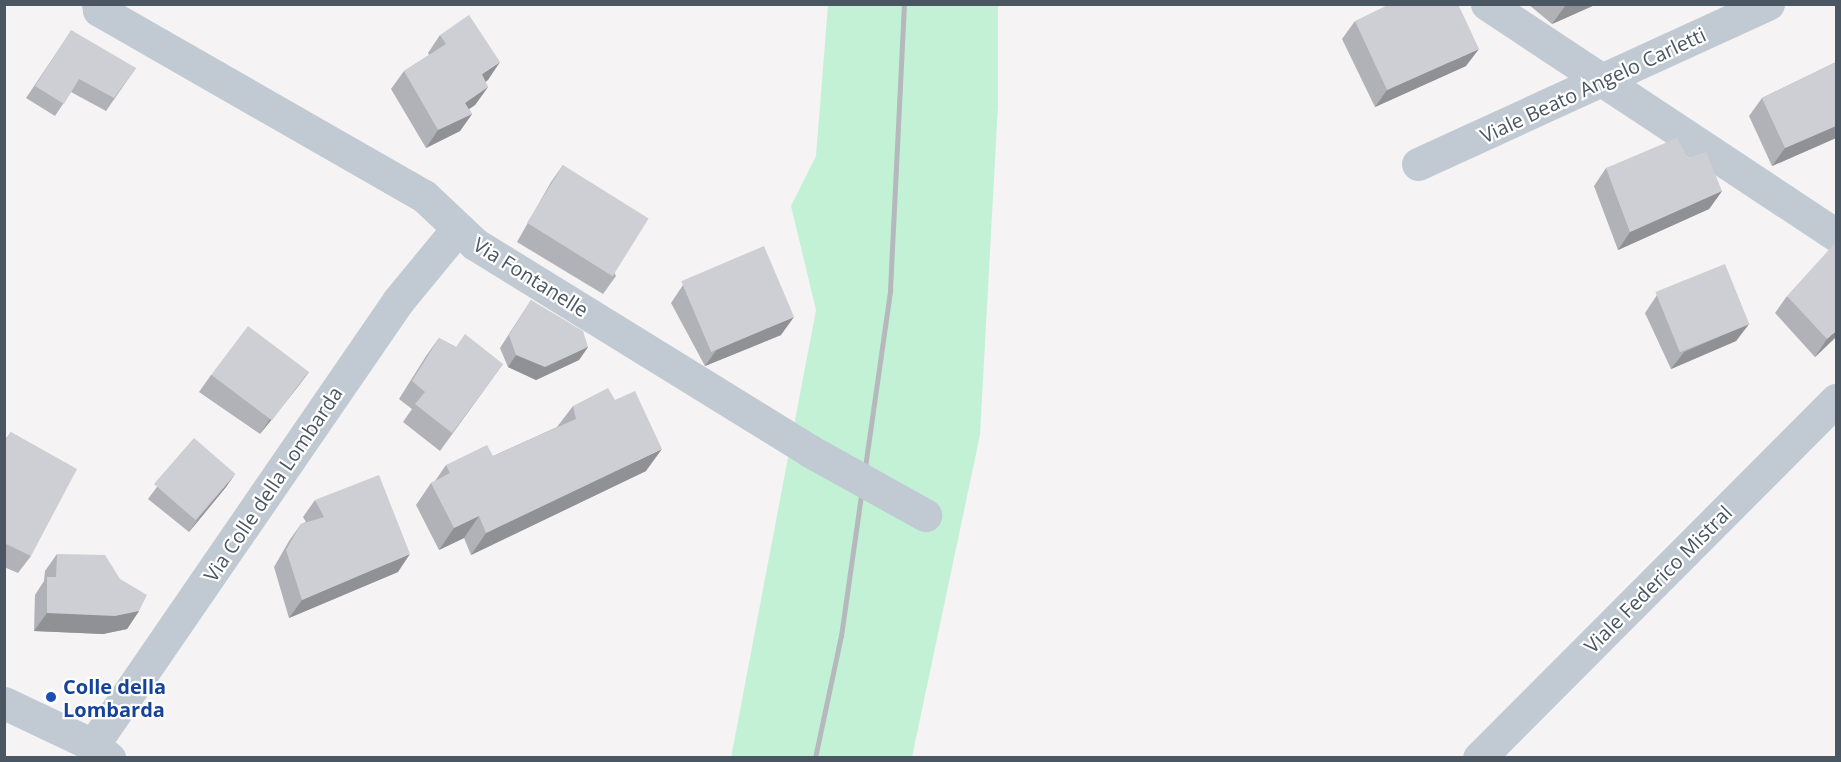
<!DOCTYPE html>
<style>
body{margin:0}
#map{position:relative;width:1841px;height:762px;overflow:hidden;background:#f5f3f3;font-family:"Open Sans",sans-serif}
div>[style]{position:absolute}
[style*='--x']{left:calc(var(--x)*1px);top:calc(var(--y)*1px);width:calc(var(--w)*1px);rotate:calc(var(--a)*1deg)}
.green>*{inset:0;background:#c3f1d5}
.minor>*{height:33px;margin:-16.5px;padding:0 16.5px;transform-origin:16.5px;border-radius:16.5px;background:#c1cad2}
.rail>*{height:4.5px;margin:-2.25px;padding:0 2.25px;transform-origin:2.25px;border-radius:2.25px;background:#b5b8bd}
.minor-bridge>*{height:33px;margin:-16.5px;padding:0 16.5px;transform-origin:16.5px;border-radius:16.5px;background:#c1cad2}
.wall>*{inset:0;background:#b0b2b7}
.shaded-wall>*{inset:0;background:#909195}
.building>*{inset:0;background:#cdcfd5;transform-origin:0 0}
.dots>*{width:16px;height:16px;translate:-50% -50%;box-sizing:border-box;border:3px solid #fff;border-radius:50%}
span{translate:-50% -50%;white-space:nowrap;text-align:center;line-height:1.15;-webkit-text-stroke:4.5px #fff;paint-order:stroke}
.street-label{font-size:20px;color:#4a5661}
.transit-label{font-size:20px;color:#164399;font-weight:700}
.left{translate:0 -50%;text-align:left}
.frame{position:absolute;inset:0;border:6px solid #4a5661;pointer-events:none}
</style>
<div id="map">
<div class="green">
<i style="clip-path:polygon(828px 5px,998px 5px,998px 105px,980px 435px,912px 757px,731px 758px,816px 310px,791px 206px,816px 156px)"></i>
</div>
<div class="minor">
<i style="--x:98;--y:4;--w:6;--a:81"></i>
<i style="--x:99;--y:10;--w:374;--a:29.8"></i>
<i style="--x:424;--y:196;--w:70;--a:43.3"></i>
<i style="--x:475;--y:244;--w:394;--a:31.7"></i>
<i style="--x:1487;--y:4;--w:419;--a:33.5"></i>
<i style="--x:1418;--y:164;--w:385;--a:-24.6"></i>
<i style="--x:4;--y:703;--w:98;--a:25.3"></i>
<i style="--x:93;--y:745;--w:21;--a:39"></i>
<i style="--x:93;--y:745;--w:539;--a:-55.51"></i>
<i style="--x:398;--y:301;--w:94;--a:-50.6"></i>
<i style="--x:1479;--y:758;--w:506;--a:-45.08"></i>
</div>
<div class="rail">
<i style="--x:815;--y:758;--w:125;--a:-78"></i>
<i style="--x:841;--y:636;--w:349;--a:-81.9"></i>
<i style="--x:890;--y:290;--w:286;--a:-87.2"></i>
</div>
<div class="minor-bridge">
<i style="--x:810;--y:451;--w:132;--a:29.1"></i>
</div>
<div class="wall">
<i style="clip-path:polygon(1528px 4px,1597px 4px,1552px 24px)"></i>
<i style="clip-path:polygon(1355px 21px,1466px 66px,1375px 107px,1342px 39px)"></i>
<i style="clip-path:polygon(440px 35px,488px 80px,485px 82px,488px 87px,475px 105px,469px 109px,472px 114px,460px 131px,426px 148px,391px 89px,404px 71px,429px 55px,428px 53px)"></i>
<i style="clip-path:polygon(63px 43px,136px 68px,106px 111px,71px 92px,55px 116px,26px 98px)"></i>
<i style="clip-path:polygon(1836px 62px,1836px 138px,1772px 166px,1749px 116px,1762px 98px)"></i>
<i style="clip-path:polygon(1688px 158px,1722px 191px,1709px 209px,1618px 250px,1594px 186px,1606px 168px)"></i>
<i style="clip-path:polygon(563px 165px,616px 276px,603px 294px,517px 242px,551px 182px)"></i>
<i style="clip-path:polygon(683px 285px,781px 335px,705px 366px,671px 303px)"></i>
<i style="clip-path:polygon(1657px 295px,1749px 324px,1736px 341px,1671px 369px,1645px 313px)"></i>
<i style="clip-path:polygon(1787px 296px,1836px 337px,1815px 357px,1775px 313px)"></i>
<i style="clip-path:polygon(531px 300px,588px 347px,579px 360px,536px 380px,508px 367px,500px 348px)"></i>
<i style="clip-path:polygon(439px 338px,456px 347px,503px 364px,440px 451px,403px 422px,412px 409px,399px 399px,426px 356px)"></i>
<i style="clip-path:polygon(309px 372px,296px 389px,260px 434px,199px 392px,211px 375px)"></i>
<i style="clip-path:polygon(573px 406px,646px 471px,471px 555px,464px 538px,439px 550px,416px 505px,431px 483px,435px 481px,446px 465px,493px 456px,557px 427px)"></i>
<i style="clip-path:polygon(11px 432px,31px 556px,18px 573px,4px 567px,4px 441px)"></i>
<i style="clip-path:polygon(235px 474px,226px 487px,189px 532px,148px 499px,157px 487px)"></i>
<i style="clip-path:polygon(315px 500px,398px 572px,289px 618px,274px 567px,289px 541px,301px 524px,306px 522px,303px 517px)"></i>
<i style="clip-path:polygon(57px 554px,139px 611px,127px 629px,103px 634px,34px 631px,35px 595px,44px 581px,45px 571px)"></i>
</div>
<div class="shaded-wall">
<i style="clip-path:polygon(1569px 4px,1597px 4px,1552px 24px,1565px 6px)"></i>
<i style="clip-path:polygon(1479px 49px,1466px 66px,1375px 107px,1387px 90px)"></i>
<i style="clip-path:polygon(500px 62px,488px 80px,470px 92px,482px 74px)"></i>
<i style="clip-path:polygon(488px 87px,475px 105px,453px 120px,465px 103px)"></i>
<i style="clip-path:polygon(472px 114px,460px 131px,426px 148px,438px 130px)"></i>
<i style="clip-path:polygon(1836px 126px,1836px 138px,1772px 166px,1785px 148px)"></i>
<i style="clip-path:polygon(1722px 191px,1709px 209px,1618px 250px,1630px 232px)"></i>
<i style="clip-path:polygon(794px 317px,781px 335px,705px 366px,717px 349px)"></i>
<i style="clip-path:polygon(1749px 324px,1736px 341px,1671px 369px,1684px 352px)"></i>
<i style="clip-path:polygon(1836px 331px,1836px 337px,1815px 357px,1827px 339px)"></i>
<i style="clip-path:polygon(588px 347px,579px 360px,536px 380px,508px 367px,516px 355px)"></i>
<i style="clip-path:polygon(309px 372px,296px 389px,260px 434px,272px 416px)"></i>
<i style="clip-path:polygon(662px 449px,646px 471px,471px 555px,486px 533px)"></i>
<i style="clip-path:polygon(235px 474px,226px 487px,189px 532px,198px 519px)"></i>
<i style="clip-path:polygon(479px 516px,464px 538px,439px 550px,454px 528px)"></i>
<i style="clip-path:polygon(410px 554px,398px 572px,289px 618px,302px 600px)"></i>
<i style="clip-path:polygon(139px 611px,127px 629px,103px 634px,34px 631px,47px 613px)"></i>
</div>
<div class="building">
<i style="clip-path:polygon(1390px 4px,1458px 4px,1479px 49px,1387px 90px,1355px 21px)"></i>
<i style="clip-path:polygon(469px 15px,500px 62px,482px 74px,488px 87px,465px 103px,472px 114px,438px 130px,404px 71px,446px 44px,440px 35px)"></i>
<i style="clip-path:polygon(71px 30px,136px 68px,114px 98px,79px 79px,64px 104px,35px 86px)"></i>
<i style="clip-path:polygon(1836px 62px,1836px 126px,1785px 148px,1762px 98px)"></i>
<i style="clip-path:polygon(1677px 138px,1688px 158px,1706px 152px,1722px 191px,1630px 232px,1606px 168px)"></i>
<i style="left:563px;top:165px;width:101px;height:68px;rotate:32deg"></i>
<i style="clip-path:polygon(1836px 242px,1836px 331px,1827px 339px,1787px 296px)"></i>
<i style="left:764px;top:246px;width:77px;height:90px;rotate:67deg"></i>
<i style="left:1725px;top:264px;width:65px;height:75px;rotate:68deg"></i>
<i style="clip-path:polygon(531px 300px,583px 331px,588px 347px,545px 367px,516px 355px,509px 335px)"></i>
<i style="left:248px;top:326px;width:76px;height:61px;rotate:37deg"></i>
<i style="clip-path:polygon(465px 334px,503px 364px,452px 433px,415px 404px,425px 392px,412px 381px,439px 338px,456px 347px)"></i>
<i style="clip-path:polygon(608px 388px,615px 400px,635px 391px,662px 449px,486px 533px,479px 516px,454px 528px,431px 483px,450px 473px,446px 465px,487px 445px,493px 456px,576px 419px,573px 406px)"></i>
<i style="clip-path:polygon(11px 432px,77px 469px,31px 556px,4px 543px,4px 442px)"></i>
<i style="left:194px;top:438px;width:55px;height:61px;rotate:41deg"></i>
<i style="clip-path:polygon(379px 475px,410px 554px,302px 600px,286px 550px,301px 524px,324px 517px,315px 500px)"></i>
<i style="clip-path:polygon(57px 554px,105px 555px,120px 579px,147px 595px,139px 611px,115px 616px,47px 613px,47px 577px,56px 577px)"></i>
</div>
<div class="dots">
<i style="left:51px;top:697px;background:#1a4fb4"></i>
</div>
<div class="street-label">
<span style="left:1593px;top:85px;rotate:-25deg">Viale Beato Angelo Carletti</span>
<span style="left:531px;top:277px;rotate:32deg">Via Fontanelle</span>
<span style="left:273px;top:484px;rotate:-56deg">Via Colle della Lombarda</span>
<span style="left:1658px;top:579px;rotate:-45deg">Viale Federico Mistral</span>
</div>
<div class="transit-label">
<span class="left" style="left:63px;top:698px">Colle della<br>Lombarda</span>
</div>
<div class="frame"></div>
</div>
